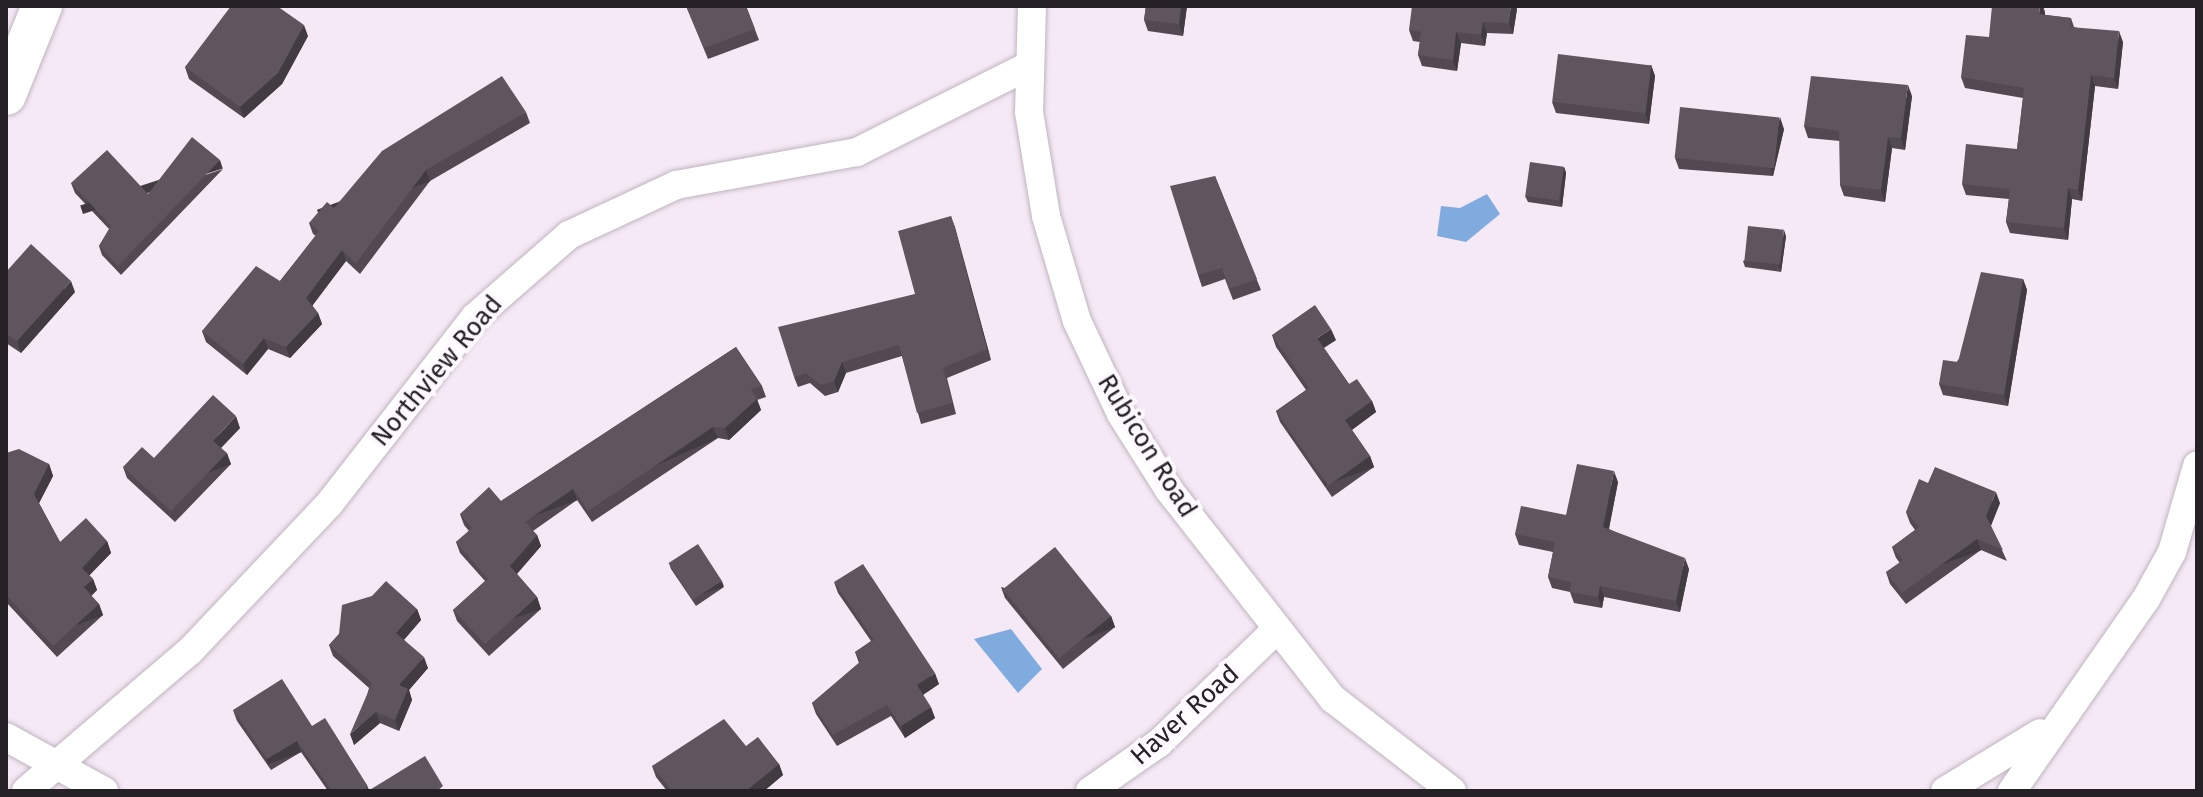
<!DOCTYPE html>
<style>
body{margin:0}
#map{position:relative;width:2203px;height:797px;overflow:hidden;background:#f5e9f5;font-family:"Fira Sans",sans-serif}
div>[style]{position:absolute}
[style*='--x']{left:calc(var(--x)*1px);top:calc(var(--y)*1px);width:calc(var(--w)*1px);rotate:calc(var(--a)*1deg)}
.water>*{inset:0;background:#80abdf}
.roads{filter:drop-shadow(0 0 2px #bfb4bf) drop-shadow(0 0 2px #bfb4bf)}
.minor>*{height:28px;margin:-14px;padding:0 14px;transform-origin:14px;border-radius:14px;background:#fff}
.secondary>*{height:40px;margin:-20px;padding:0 20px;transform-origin:20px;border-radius:20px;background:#fff}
.wall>*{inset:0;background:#524952}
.shaded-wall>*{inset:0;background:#423c42;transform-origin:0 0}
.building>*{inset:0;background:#5f555f;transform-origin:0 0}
span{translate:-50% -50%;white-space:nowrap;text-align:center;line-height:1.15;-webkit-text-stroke:8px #fef9fe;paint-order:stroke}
.street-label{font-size:26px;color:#252125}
.frame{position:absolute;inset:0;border:8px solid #252125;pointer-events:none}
</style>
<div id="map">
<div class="water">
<i style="clip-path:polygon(1487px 194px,1500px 214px,1466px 242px,1437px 236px,1441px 206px,1460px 208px)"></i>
<i style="clip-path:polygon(1011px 629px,1042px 669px,1018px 693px,974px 639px)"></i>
</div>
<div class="roads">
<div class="minor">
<i style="--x:1032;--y:6;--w:106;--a:91.6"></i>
<i style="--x:1029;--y:112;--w:105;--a:80.7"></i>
<i style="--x:1046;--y:216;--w:109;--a:73.6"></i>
<i style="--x:1077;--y:321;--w:103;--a:64.7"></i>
<i style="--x:1121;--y:414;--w:90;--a:57.7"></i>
<i style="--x:1169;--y:490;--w:266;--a:51.9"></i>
<i style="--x:1333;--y:699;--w:150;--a:37.7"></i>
<i style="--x:6;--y:737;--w:112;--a:28.9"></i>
<i style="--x:26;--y:791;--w:216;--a:-40.5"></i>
<i style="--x:190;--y:651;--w:202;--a:-46.6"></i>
<i style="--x:329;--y:504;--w:237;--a:-52"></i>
<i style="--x:475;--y:317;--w:125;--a:-41.1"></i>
<i style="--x:569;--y:235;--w:118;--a:-25"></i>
<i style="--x:676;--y:185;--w:184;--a:-10.3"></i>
<i style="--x:857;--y:152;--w:191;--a:-26.7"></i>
<i style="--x:1090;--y:791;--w:84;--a:-34.8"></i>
<i style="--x:1159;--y:743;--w:161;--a:-44"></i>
<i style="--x:1945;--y:791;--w:111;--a:-31.4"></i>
<i style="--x:2012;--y:791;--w:234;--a:-55.1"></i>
<i style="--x:2146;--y:599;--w:54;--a:-61"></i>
<i style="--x:2172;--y:552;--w:90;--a:-73.8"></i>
</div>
<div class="secondary">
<i style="--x:6;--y:95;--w:96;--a:-68"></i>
</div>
</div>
<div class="wall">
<i style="clip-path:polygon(686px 6px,746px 6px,759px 40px,708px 59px)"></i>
<i style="clip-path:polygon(1146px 6px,1187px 6px,1183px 36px,1148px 31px,1144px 20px)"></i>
<i style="clip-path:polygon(1517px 9px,1513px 34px,1487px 33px,1485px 46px,1461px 43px,1457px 71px,1422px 66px,1418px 55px,1420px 42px,1413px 41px,1409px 30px)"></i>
<i style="clip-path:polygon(2045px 12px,2045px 15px,2071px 18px,2074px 27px,2123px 42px,2118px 89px,2095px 86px,2082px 201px,2072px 199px,2068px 240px,2010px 233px,2006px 222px,2009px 199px,1966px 195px,1962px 184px,2017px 149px,2023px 98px,1965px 88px,1961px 77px,1989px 37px)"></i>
<i style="clip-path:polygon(308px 36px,282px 84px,244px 118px,189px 79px,185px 67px)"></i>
<i style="clip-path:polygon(1651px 65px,1655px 76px,1649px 124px,1556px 113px,1552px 102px)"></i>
<i style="clip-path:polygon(1912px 96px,1905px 150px,1892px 148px,1885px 202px,1844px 196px,1840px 185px,1840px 141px,1808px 138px,1804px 126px)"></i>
<i style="clip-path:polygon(526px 112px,530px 123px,430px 181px,360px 274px,346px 261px,312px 305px,318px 313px,322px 324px,290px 358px,268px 349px,247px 375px,206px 342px,202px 331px,280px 281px,316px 236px,313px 234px,309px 223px,334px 208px)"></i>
<i style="clip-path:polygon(1784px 129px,1773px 176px,1679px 169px,1675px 158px)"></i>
<i style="clip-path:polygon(1564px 167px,1566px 173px,1562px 207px,1528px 202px,1525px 196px)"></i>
<i style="clip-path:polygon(223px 169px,121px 275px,102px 255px,99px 246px,109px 229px,75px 193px,71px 183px,148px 194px)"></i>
<i style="clip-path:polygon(1215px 176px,1261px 290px,1233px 300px,1225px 279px,1202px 287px,1198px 275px)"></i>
<i style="clip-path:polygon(951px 216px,991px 360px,947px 378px,956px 414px,921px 424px,902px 356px,846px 373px,838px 392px,825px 396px,810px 383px,798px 387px,794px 377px,915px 294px)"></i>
<i style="clip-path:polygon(1786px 236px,1781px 272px,1745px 267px,1743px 261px)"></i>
<i style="clip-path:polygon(6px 272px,75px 292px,21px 353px,6px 343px)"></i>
<i style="clip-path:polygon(2023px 279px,2027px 290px,2008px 406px,1943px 395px,1939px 384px)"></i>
<i style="clip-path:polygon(1272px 335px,1336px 340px,1324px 348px,1349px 384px,1372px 401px,1376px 412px,1352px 430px,1370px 456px,1374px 467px,1332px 497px,1280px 422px,1276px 411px,1306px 390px,1276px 347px)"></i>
<i style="clip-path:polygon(736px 347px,762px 386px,766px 397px,757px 400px,761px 410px,729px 440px,718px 438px,592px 522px,577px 500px,533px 531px,537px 535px,541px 546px,517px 574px,537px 597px,541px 609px,489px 656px,457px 621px,453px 610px,485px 581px,460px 553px,456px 542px,469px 531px,464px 525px,460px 514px,501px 501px)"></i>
<i style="clip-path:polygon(240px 428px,221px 448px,231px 464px,175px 522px,127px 478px,123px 467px,154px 458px)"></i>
<i style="clip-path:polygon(6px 453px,49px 464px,53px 476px,39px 503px,60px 542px,107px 541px,111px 553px,89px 575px,93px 579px,97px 590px,91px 596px,99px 604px,103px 615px,57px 657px,6px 602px)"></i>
<i style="clip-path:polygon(1618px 482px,1609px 529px,1689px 569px,1680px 612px,1604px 597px,1602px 608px,1574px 603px,1570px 592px,1552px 588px,1548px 577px,1553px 552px,1519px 545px,1515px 534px,1566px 515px)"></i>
<i style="clip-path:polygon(1928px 483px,2000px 503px,1991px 526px,2007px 561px,1981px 550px,1906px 604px,1890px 584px,1886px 572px,1900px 563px,1896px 558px,1892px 547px,1915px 530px,1910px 523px,1906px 512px)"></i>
<i style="clip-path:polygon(669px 563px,724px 587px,696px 606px,671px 569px)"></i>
<i style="clip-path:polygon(834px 582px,939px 684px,923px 695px,935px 718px,905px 738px,891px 716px,837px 746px,816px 714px,812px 703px,859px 663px,855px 652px,871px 641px,838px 593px)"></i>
<i style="clip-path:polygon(1001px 587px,1111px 616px,1115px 627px,1063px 669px,1005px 598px)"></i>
<i style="clip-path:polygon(417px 609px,421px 620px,404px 640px,428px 668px,409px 690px,412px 700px,399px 731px,380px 723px,354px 745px,369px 688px,333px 656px,329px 645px,339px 634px)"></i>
<i style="clip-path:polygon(233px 710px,312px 726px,367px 785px,369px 790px,445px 791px,328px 791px,301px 752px,271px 770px,237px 721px)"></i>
<i style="clip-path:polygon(746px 746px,779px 764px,783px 775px,764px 791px,667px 791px,656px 777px,652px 766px)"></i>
</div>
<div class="shaded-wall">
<i style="clip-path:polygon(1181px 6px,1187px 6px,1183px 36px,1179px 24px)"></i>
<i style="clip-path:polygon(1511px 6px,1516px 6px,1517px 9px,1513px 34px,1509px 23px)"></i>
<i style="clip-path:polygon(2040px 6px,2043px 6px,2045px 12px,2044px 25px,2039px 14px)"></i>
<i style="clip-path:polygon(1483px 22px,1487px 33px,1485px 46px,1481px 35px)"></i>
<i style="clip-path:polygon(304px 25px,308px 36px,282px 84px,244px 118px,240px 107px)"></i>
<i style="clip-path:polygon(2119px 31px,2123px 42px,2118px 89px,2114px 78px)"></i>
<i style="clip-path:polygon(1456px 32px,1461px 43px,1457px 71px,1453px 60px)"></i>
<i style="clip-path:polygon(1651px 65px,1655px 76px,1649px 124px,1645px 113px)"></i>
<i style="clip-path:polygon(2091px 75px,2095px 86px,2082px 201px,2078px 190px)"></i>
<i style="clip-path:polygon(1908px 85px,1912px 96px,1905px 150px,1901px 138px)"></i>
<i style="clip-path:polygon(1780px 117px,1784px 129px,1773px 176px,1769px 165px)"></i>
<i style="clip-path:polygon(1888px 137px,1892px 148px,1885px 202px,1881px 190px)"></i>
<i style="left:220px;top:160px;width:9px;height:147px;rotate:72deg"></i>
<i style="clip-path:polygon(1564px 167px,1566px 173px,1562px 207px,1560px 201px)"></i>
<i style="left:426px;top:170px;width:12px;height:116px;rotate:70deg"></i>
<i style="clip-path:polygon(2068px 188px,2072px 199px,2068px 240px,2064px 228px)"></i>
<i style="clip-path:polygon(951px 216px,955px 227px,991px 360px,987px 349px)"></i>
<i style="clip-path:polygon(1784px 230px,1786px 236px,1781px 272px,1779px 266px)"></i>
<i style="clip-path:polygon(342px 250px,346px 261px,310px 309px,306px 298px)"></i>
<i style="clip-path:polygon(2023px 279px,2027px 290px,2008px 406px,2004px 395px)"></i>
<i style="clip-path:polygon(71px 281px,75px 292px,21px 353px,17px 341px)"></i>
<i style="clip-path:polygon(318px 313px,322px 324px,290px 358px,286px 347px)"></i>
<i style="clip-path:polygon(1331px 329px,1336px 340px,1321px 349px,1317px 338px)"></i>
<i style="clip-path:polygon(264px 338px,268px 349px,247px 375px,243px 364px)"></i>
<i style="clip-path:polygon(842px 362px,846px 373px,838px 392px,834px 381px)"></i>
<i style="clip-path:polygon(757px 399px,761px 410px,729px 440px,725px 428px)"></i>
<i style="clip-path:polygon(1372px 401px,1376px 412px,1350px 431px,1345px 420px)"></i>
<i style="clip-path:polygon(236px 416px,240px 428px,217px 452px,213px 441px)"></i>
<i style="left:713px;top:427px;width:12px;height:151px;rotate:66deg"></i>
<i style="left:227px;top:453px;width:12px;height:81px;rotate:70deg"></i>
<i style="left:1370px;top:456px;width:12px;height:52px;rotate:70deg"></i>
<i style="clip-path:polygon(49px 464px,53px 476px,38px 505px,34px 494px)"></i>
<i style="clip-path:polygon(1614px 471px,1618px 482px,1607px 538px,1603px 527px)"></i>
<i style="left:573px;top:489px;width:12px;height:58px;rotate:70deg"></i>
<i style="clip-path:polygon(1996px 492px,2000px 503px,1990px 527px,1986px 516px)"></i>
<i style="clip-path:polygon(537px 535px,541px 546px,514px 577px,510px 566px)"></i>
<i style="left:1977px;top:539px;width:12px;height:92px;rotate:70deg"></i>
<i style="clip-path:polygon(107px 541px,111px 553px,86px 579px,82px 568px)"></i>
<i style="clip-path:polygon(1685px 558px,1689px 569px,1680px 612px,1676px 601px)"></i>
<i style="clip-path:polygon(93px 579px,97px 590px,88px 599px,84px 587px)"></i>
<i style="left:722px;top:581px;width:6px;height:34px;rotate:72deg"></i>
<i style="clip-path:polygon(1600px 586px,1604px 597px,1602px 608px,1598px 597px)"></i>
<i style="left:537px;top:597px;width:13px;height:70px;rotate:72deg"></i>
<i style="left:99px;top:604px;width:12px;height:62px;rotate:70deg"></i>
<i style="clip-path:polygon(417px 609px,421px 620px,400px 644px,396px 633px)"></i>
<i style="left:1111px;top:616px;width:12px;height:67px;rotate:70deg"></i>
<i style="clip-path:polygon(424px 657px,428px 668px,409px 690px,412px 700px,399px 731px,395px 720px,399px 685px)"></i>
<i style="clip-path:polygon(935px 673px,939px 684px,921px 696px,917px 685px)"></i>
<i style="clip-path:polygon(931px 707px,935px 718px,905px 738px,901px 726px)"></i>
<i style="clip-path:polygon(376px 712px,380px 723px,354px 745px,350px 734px)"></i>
<i style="left:297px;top:741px;width:12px;height:35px;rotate:70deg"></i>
<i style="clip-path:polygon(779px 764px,783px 775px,764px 791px,746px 791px)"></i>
</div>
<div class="building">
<i style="clip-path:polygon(231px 6px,277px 6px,304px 25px,278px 73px,240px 107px,185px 67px)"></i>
<i style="clip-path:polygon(686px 6px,746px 6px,755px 29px,704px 48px)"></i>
<i style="clip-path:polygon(1146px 6px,1181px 6px,1179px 24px,1144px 20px)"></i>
<i style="clip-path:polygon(1412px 6px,1511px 6px,1509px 23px,1483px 22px,1481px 35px,1456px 32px,1453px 60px,1418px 55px,1421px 32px,1409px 30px)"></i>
<i style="clip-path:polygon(1992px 6px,2040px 6px,2039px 14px,2071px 18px,2070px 27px,2119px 31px,2114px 78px,2091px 75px,2078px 190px,2068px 188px,2064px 228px,2006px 222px,2010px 189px,1962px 184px,1966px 144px,2017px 149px,2024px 88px,1961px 77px,1966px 35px,1989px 37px)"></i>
<i style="left:1558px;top:54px;width:94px;height:48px;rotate:7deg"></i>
<i style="clip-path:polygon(502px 76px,526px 112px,426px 170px,356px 263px,342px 250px,306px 298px,318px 313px,286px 347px,264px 338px,243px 364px,202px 331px,256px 266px,280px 281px,319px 231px,309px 223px,327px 202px,334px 208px,382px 151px)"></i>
<i style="clip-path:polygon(1811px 76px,1908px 85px,1901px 138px,1888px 137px,1881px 190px,1840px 185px,1839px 131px,1804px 126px)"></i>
<i style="left:1680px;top:107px;width:100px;height:51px;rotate:6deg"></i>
<i style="clip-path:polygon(192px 137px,220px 160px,118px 266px,99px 246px,111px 226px,71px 183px,107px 150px,148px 194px)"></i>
<i style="left:1530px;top:162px;width:34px;height:34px;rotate:8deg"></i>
<i style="clip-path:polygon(1215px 176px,1257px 279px,1229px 289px,1222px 268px,1198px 275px,1170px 186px)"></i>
<i style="clip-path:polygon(951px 216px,987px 349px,943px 368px,952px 403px,917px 413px,899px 345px,842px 362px,834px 381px,821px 385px,806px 373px,794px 377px,778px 327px,915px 294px,898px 231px)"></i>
<i style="left:1748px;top:226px;width:36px;height:35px;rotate:6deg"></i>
<i style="clip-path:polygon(31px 244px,71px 281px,17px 341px,6px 334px,6px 272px)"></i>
<i style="clip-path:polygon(1981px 272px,2023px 279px,2004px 395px,1939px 384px,1943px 360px,1958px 362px)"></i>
<i style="clip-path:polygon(1315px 305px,1331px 329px,1317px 338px,1349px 384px,1357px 379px,1372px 401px,1345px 420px,1370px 456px,1328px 486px,1276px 411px,1309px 388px,1272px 335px)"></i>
<i style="clip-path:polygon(736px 347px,762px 386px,751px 389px,757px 399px,725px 428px,713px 427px,588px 511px,573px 489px,525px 522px,537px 535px,510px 566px,537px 597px,485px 644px,453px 610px,488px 579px,456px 542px,472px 528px,460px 514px,489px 487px,501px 501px)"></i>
<i style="clip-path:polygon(213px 395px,236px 416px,213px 441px,227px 453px,171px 511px,123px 467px,142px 447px,154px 458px)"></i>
<i style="clip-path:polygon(19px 449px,49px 464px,34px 494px,60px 542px,86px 518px,107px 541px,82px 568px,93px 579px,84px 587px,99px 604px,53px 646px,6px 595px,6px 453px)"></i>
<i style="clip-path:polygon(1577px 464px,1614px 471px,1603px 527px,1685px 558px,1676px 601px,1600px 586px,1598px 597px,1570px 592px,1571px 582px,1548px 577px,1555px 542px,1515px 534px,1521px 506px,1566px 515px)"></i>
<i style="clip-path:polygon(1935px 467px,1996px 492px,1986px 516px,2003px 550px,1977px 539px,1902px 593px,1886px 572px,1903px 560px,1892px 547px,1919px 527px,1906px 512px,1919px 479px,1928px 483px)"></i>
<i style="left:698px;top:544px;width:44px;height:35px;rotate:57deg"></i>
<i style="left:1055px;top:547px;width:89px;height:67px;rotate:51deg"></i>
<i style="clip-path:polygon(863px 564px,935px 673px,917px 685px,931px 707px,901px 726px,887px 705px,833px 735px,812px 703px,861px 661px,855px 652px,874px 640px,834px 582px)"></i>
<i style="clip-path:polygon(386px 581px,417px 609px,396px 633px,424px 657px,399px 685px,408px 689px,395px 720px,376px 712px,350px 734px,372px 683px,329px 645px,339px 634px,342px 605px,372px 596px)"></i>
<i style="clip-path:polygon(282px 679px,312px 726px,325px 718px,367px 785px,365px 791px,332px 791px,297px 741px,267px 759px,233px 710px)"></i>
<i style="clip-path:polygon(724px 719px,746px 746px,758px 737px,779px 764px,746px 791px,672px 791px,652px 766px)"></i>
<i style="clip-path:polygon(425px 756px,443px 786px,437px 791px,368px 791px)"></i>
</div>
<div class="street-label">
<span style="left:437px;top:371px;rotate:-50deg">Northview Road</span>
<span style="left:1147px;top:446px;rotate:58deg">Rubicon Road</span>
<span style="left:1185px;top:715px;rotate:-42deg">Haver Road</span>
</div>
<div class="frame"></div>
</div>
